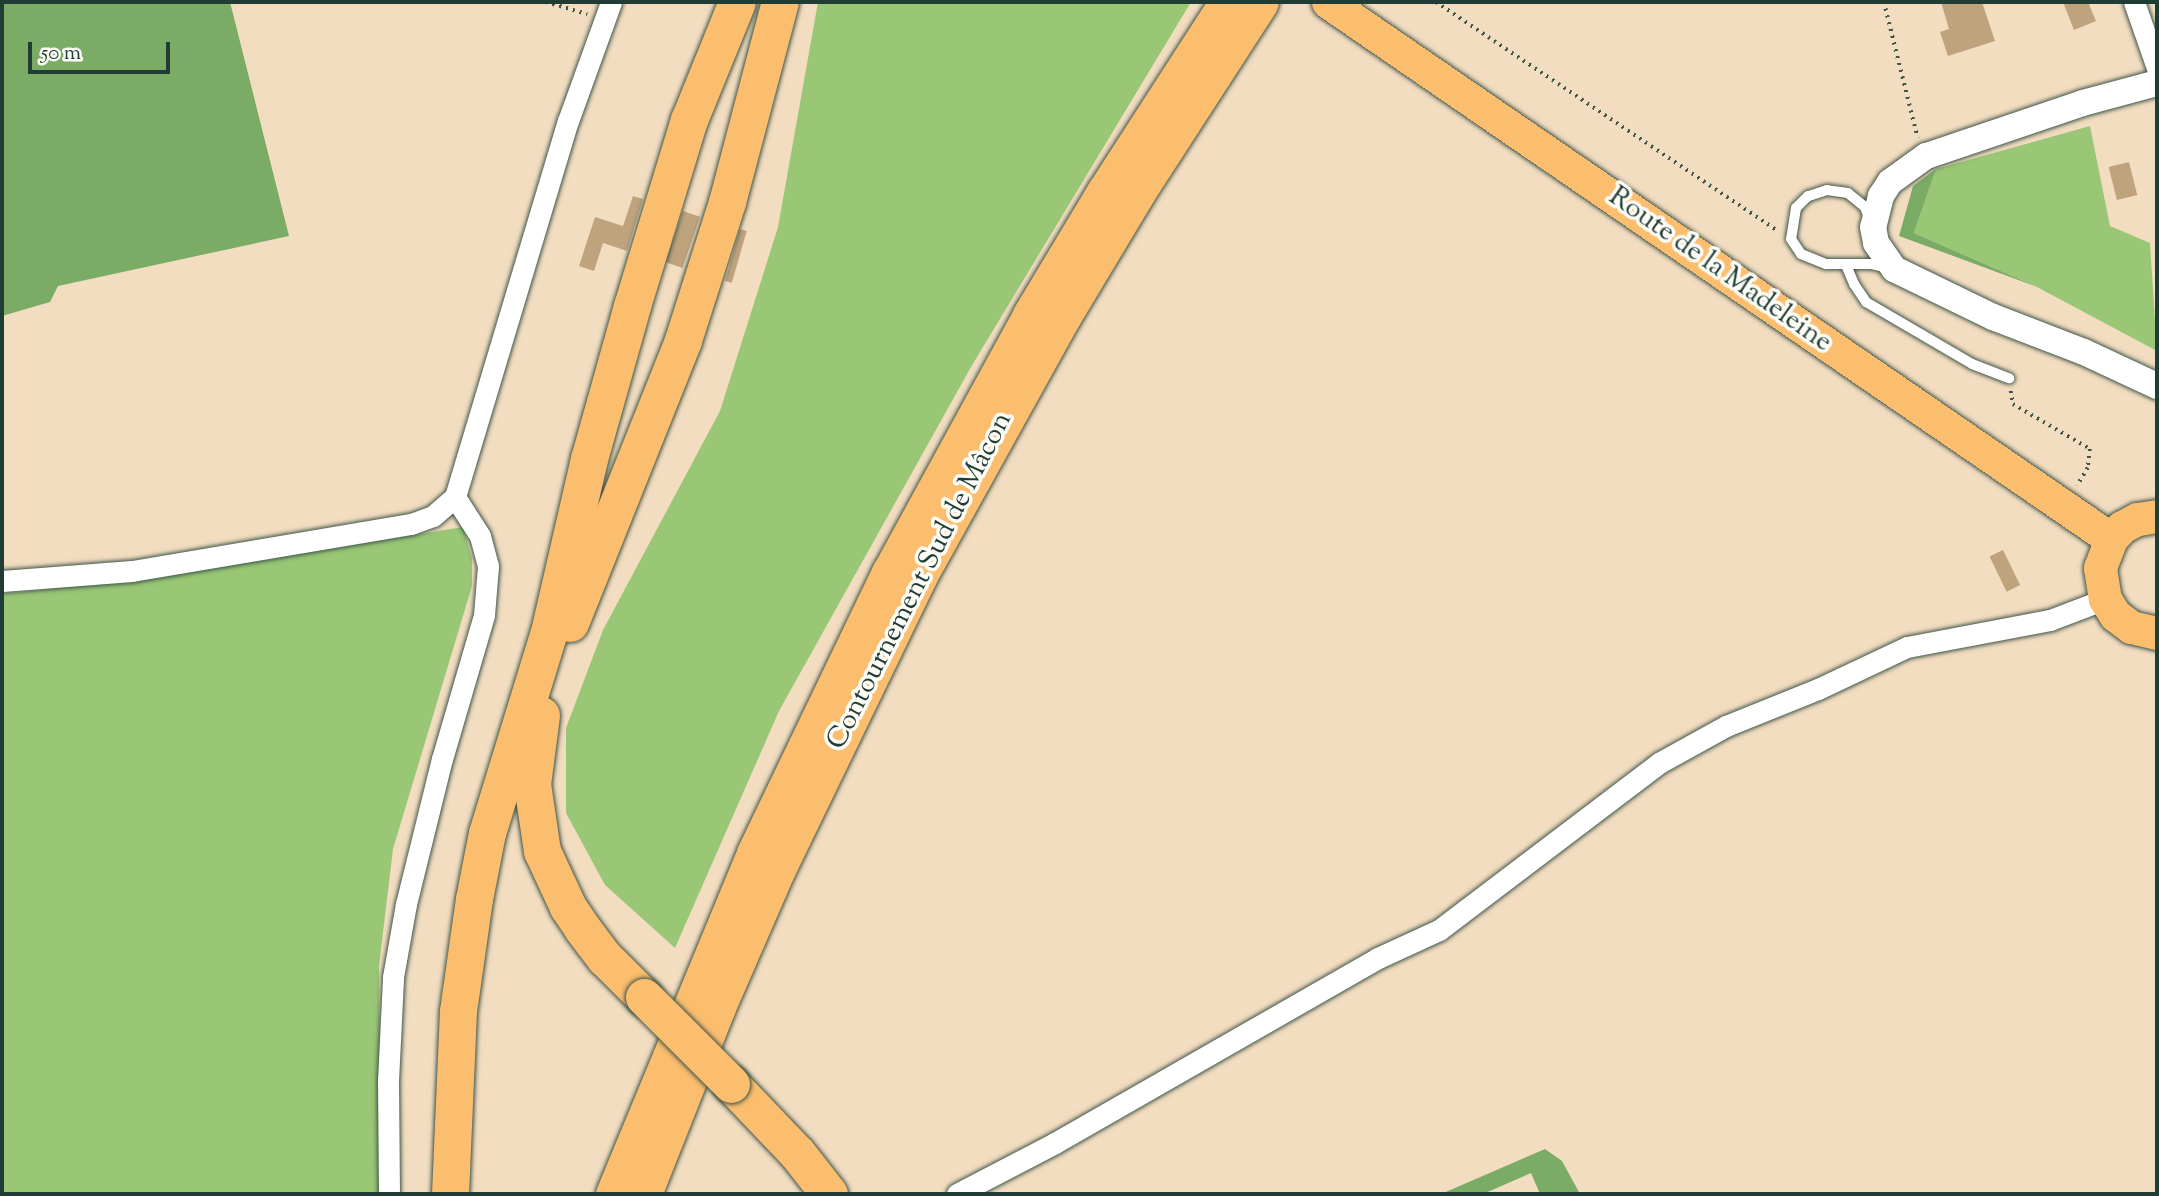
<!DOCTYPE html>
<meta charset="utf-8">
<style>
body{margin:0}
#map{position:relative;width:2159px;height:1196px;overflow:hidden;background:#f3ddc0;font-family:"Sorts Mill Goudy",serif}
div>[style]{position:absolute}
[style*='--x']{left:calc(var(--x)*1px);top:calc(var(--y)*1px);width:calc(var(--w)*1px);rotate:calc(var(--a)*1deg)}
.green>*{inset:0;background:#99c775}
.forest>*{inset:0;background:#7aac66}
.building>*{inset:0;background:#bfa37d;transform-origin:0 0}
.path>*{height:3.5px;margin-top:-1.75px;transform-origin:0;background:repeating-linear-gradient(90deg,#3f5549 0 2px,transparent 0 7px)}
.roads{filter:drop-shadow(0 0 2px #3f5549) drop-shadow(0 0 2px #3f5549)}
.service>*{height:10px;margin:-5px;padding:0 5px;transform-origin:5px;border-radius:5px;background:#fff}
.minor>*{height:21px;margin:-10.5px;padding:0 10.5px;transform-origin:10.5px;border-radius:10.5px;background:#fff}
.tertiary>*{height:26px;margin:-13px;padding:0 13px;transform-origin:13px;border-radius:13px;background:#fff}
.primary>*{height:33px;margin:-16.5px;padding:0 16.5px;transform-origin:16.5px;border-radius:16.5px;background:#fbbd6e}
.motorway>*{height:37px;margin:-18.5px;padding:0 18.5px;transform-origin:18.5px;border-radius:18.5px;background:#fbbd6e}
.bridges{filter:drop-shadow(0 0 2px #3f5549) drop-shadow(0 0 2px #3f5549)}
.motorway-bridge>*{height:37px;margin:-18.5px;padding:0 18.5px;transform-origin:18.5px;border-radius:18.5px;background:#fbbd6e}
span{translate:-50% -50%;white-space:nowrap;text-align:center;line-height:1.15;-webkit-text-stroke:7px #fdfcf7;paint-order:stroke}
.street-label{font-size:28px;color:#1f3d34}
.frame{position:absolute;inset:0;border:4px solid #1f3d34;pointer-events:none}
.scale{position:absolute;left:28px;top:42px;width:142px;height:32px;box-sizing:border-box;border:4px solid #1f3d34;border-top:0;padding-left:9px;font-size:21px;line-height:24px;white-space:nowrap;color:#1f3d34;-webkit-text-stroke:5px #fdfcf7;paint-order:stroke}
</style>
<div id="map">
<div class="green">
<i style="clip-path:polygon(818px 2px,1191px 2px,971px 367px,779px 711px,675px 948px,605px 885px,566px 813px,566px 728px,603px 630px,720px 411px,778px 227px)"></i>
<i style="clip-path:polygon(2090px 126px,2110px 226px,2150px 243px,2157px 351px,2035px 286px,1914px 233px,1936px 169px)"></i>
<i style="clip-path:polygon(463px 527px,472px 559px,472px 586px,393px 849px,379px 966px,381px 1194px,2px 1194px,2px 594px,134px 580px)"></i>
</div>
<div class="forest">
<i style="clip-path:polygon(2px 2px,230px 2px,289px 236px,58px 286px,50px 302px,2px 316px)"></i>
<i style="clip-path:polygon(1936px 169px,1914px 233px,2035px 286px,1899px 236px,1913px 186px)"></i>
<i style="clip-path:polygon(1545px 1149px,1562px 1161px,1580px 1194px,1540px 1194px,1531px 1173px,1483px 1194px,1441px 1194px)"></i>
</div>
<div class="building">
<i style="clip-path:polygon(1941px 2px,1982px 2px,1995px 41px,1948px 56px,1940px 32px,1949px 29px)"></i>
<i style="clip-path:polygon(2063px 2px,2088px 2px,2096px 21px,2074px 30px)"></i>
<i style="left:2129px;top:162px;width:34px;height:21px;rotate:76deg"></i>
<i style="clip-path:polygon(633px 196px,643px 199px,627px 251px,603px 243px,594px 271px,579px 266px,595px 217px,623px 226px)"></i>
<i style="left:683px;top:211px;width:18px;height:54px;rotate:19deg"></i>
<i style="left:740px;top:229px;width:7px;height:54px;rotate:16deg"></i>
<i style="left:2003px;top:550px;width:39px;height:15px;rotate:64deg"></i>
</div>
<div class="path">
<i style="--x:546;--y:2;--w:43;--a:16.3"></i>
<i style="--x:1436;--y:2;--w:410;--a:33.8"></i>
<i style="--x:1884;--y:2;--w:140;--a:76"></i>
<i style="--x:2011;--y:391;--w:13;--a:81"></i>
<i style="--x:2013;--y:404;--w:89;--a:30.3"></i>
<i style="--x:2090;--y:449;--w:19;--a:96"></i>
<i style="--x:2088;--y:468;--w:21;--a:121"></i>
</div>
<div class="roads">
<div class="service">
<i style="--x:1869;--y:218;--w:12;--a:-110"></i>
<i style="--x:1865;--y:207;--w:22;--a:-141"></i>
<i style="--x:1848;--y:193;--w:21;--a:-172"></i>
<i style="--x:1827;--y:190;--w:20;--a:162"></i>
<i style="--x:1808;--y:196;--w:17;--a:135"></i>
<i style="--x:1796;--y:208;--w:31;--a:99"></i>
<i style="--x:1791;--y:239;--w:18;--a:56"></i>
<i style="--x:1801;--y:254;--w:27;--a:22"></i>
<i style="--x:1826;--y:264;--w:45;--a:0"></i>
<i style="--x:1871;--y:264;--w:18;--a:13"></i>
<i style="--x:1846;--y:265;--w:21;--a:67"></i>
<i style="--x:1854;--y:284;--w:22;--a:56"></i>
<i style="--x:1866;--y:302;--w:123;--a:30.3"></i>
<i style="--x:1972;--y:364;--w:40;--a:21"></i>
</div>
<div class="minor">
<i style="--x:2134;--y:2;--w:70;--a:70.8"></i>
<i style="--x:2;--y:581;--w:130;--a:-4.4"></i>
<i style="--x:132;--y:571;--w:283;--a:-9.6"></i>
<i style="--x:411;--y:524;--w:23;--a:-20"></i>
<i style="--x:433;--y:516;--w:29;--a:-41"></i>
<i style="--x:455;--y:497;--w:393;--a:-73.3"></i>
<i style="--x:568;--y:121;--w:127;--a:-70.1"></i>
<i style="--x:389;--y:1194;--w:113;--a:-90.5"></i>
<i style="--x:388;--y:1081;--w:104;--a:-87.2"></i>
<i style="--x:393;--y:977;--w:74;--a:-79.9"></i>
<i style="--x:406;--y:904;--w:149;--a:-76.1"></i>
<i style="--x:442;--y:759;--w:150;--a:-73.7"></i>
<i style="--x:484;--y:615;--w:49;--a:-85.3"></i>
<i style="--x:488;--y:566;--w:31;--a:-105"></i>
<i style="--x:480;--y:536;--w:46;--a:-122.7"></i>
<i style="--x:957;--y:1194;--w:110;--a:-27.5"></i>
<i style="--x:1055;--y:1143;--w:372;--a:-29.8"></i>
<i style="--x:1378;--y:958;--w:67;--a:-24.7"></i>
<i style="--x:1439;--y:930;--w:276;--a:-37.2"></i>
<i style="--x:1659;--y:763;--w:77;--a:-28.9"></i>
<i style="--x:1726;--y:726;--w:99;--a:-21.9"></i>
<i style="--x:1818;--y:689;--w:98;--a:-25.3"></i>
<i style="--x:1907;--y:647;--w:146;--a:-10.7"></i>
<i style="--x:2050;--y:620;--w:59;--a:-20.9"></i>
</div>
<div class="tertiary">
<i style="--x:2157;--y:83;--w:77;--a:164.9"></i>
<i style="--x:2083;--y:103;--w:166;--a:161.3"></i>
<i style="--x:1926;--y:156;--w:44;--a:144.2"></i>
<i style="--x:1890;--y:182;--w:17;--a:123"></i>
<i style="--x:1881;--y:196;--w:32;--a:104"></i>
<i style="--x:1873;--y:227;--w:16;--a:79"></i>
<i style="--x:1876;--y:243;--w:32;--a:55"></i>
<i style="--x:1894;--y:269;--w:110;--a:25.9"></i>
<i style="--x:1993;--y:317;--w:97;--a:21"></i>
<i style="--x:2084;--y:352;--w:81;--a:25"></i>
</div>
<div class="primary">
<i style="--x:1328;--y:2;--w:949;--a:34.44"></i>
<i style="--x:2157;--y:516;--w:20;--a:171"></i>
<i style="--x:2137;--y:519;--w:17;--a:152"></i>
<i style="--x:2122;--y:527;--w:16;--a:133"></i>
<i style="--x:2111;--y:539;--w:31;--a:111"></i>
<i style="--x:2100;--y:568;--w:31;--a:81"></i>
<i style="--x:2105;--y:599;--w:19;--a:58"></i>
<i style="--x:2115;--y:615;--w:20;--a:37"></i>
<i style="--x:2131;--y:627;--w:27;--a:13"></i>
</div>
<div class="motorway">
<i style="--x:570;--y:623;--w:305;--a:-68.2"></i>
<i style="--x:683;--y:340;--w:145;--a:-72.3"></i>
<i style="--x:727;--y:202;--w:207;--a:-75.2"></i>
<i style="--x:541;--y:715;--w:70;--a:97.4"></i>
<i style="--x:532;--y:784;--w:68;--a:81.5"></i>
<i style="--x:542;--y:851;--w:62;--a:65.1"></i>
<i style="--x:568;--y:907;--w:25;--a:56"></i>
<i style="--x:582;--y:928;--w:38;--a:53"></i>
<i style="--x:605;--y:958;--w:55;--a:45"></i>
<i style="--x:731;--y:1084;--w:95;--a:46.3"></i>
<i style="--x:797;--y:1153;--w:52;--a:52"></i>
<i style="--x:450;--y:1194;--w:183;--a:-87.5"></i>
<i style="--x:458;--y:1011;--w:113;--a:-81.9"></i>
<i style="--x:474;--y:899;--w:67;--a:-78.9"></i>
<i style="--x:487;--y:833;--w:210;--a:-72.9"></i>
<i style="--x:549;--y:632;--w:178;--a:-77"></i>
<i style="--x:589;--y:459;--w:159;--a:-74.3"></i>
<i style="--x:632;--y:306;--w:195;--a:-73"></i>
<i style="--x:689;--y:120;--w:127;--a:-67.9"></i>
<i style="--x:614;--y:1194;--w:369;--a:-67.5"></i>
<i style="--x:755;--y:853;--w:311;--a:-64.3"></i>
<i style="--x:890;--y:573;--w:294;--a:-61.3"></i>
<i style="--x:1031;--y:315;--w:144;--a:-59"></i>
<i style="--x:1105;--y:192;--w:226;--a:-57.1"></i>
<i style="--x:643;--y:1194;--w:201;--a:-68.4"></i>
<i style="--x:717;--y:1007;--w:150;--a:-66.5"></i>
<i style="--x:777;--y:869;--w:326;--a:-64.2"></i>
<i style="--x:919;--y:575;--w:295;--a:-61"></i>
<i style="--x:1062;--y:317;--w:146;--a:-59"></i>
<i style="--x:1137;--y:192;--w:226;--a:-57.1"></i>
</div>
</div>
<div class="bridges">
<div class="motorway-bridge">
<i style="--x:644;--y:997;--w:123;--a:45"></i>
</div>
</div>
<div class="street-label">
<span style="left:1720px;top:270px;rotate:35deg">Route de la Madeleine</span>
<span style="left:920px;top:581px;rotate:-63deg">Contournement Sud de Mâcon</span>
</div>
<div class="frame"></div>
<div class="scale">50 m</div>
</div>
